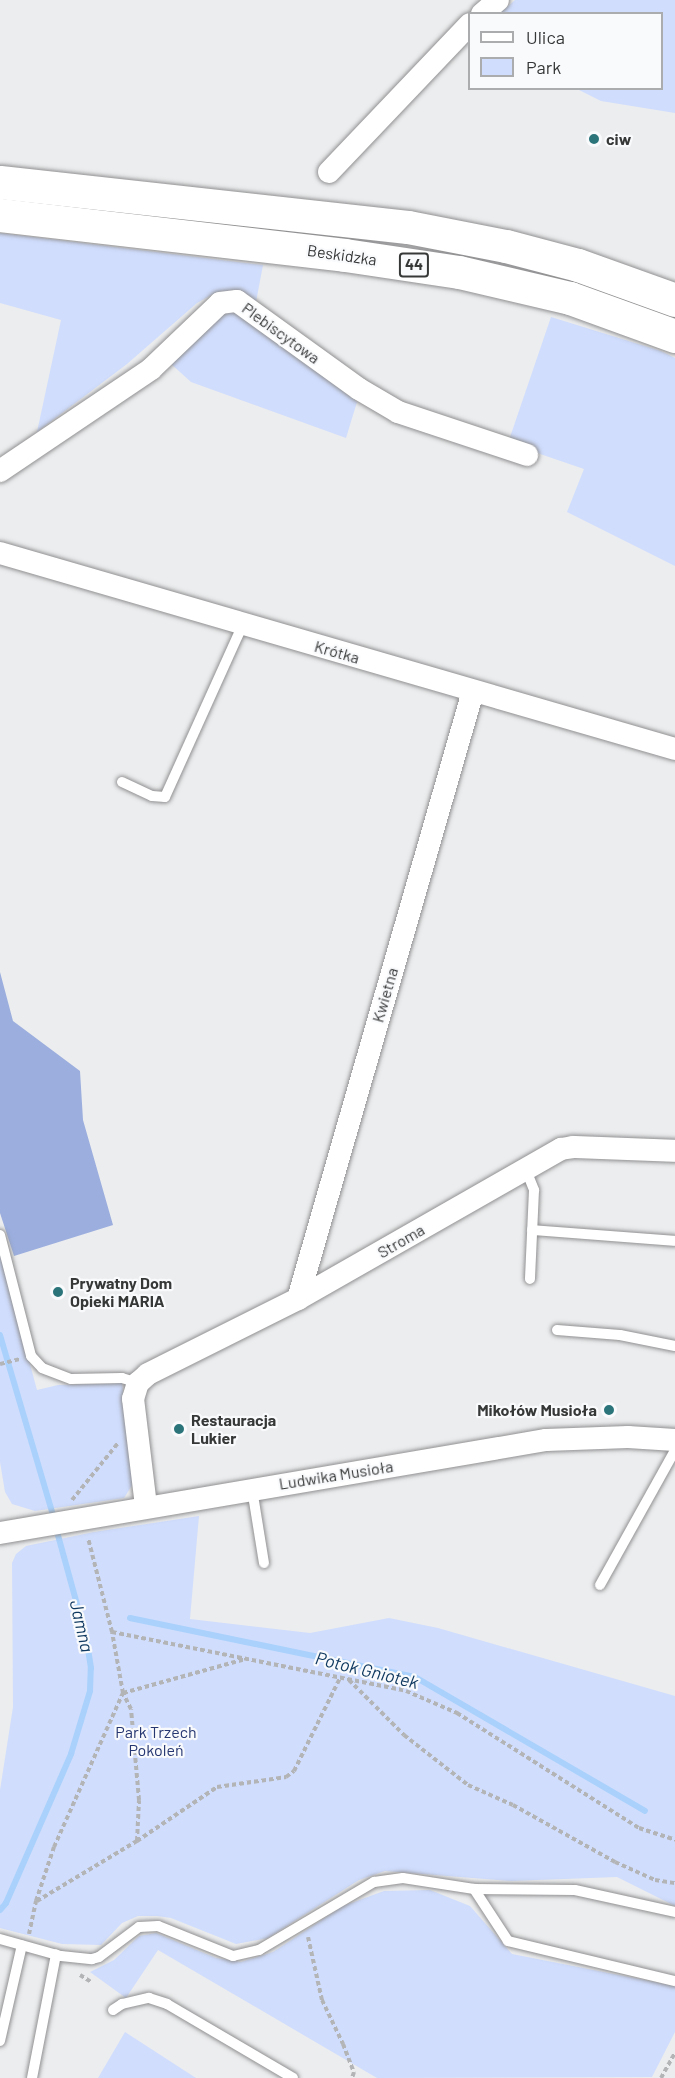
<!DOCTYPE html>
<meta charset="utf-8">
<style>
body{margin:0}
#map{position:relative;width:675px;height:2078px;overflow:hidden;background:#ecedee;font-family:Barlow,sans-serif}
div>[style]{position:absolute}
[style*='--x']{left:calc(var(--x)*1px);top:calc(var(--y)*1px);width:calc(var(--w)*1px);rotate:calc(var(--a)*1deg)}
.green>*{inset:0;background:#d0ddfd}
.forest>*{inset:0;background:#9baede}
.stream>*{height:6px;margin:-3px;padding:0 3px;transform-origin:3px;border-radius:3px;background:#a9d1fb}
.path>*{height:4px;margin-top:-2px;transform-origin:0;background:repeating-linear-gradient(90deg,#b3b4b5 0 4.5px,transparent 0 7.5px)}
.roads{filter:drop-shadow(0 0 2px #909092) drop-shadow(0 0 2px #909092)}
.lane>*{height:10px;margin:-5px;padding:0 5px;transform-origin:5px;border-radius:5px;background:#fff}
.street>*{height:22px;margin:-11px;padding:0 11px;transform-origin:11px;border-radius:11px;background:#fff}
.primary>*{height:33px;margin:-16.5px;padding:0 16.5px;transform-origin:16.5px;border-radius:16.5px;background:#fff}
.dots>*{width:16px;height:16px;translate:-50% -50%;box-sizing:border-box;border:3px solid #f9fafc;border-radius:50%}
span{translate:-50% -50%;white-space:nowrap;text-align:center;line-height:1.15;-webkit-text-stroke:4.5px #f9fafc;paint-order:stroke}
.shield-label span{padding:2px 4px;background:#f9fafc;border:2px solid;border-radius:4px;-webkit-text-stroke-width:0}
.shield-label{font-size:15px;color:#363737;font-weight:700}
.poi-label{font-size:16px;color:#363737;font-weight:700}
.left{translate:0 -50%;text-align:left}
.right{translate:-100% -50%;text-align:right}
.street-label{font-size:16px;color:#363737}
.park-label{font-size:16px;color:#253671}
.water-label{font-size:18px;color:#0e385f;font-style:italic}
.legend{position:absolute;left:468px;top:12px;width:195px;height:78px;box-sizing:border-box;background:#f9fafc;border:2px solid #abacad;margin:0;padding:8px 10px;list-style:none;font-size:18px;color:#363737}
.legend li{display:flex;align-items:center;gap:12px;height:30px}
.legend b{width:30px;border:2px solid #abacad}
</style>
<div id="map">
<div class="green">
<i style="clip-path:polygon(515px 0,675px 0,675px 113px,601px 101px,577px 89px,662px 88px,662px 14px,499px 14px)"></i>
<i style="clip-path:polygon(0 233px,263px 265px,256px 302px,236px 293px,215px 293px,197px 303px,127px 364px,37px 432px,61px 320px,0 303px)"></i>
<i style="clip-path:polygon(222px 311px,238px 311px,357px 402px,346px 438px,191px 382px,170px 363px)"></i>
<i style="clip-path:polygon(551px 317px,661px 351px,675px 358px,675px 566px,567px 512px,584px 469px,508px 443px)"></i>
<i style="clip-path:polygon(0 1254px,37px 1390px,58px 1385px,122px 1383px,134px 1482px,124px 1498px,35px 1511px,12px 1504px,5px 1492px,0 1462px)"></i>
<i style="clip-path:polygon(199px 1516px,190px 1619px,310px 1633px,389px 1618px,438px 1628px,675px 1696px,675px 1906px,617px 1877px,511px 1881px,385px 1871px,359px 1880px,268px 1938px,236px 1944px,171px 1918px,157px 1916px,138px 1916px,122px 1923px,101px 1945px,62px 1944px,0 1928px,0 1790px,13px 1707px,12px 1563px,16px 1554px,26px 1546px,94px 1532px)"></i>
<i style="clip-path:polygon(430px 1890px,470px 1906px,512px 1954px,675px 1986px,675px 2032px,652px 2077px,377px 2078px,158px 1950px,126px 1998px,90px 1972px,114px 1960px,139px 1936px,156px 1933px,216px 1958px,241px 1962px,273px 1952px,343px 1906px,384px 1891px)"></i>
<i style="clip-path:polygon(125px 2032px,196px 2078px,98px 2078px)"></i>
</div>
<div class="forest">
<i style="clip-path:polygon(0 972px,13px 1021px,80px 1071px,83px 1120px,113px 1225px,14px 1256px,0 1213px)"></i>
</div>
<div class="stream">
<i style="--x:0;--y:1335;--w:191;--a:73.6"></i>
<i style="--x:130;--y:1618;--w:291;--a:11.7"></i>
<i style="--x:415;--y:1677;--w:266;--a:30.2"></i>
<i style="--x:0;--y:1910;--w:9;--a:-49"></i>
<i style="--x:6;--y:1903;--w:163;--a:-66.4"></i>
<i style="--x:71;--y:1754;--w:66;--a:-73.2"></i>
<i style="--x:90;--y:1691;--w:23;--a:-88"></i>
<i style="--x:91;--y:1668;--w:31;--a:-99"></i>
<i style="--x:86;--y:1637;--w:113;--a:-105.4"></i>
</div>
<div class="path">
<i style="--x:0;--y:1364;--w:21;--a:-14"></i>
<i style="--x:72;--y:1500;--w:73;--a:-51.1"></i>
<i style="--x:112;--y:1632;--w:300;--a:11.3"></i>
<i style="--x:406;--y:1691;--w:56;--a:23.3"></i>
<i style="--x:457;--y:1713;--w:215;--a:32.3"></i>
<i style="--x:639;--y:1828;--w:38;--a:18"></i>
<i style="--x:349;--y:1680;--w:78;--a:45"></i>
<i style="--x:404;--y:1735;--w:81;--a:38"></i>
<i style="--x:468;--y:1785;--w:49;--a:24"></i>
<i style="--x:513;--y:1805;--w:117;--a:29.2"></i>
<i style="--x:615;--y:1862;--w:44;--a:24.2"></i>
<i style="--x:655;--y:1880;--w:20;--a:9"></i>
<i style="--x:137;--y:1841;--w:41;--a:-87.2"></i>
<i style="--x:139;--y:1800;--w:91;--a:-95"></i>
<i style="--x:131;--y:1709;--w:18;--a:-117"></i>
<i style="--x:123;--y:1693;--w:128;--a:-15.5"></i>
<i style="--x:37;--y:1901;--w:117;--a:-31"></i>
<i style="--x:137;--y:1841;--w:97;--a:-34"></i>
<i style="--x:217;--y:1787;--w:70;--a:-8.2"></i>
<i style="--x:286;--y:1777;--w:10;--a:-37"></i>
<i style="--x:294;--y:1771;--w:104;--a:-63.7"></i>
<i style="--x:29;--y:1934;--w:34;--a:-78"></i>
<i style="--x:36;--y:1901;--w:57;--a:-71.6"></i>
<i style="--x:54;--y:1847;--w:169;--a:-65.9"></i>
<i style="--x:123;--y:1693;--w:62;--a:-100.2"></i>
<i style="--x:112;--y:1632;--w:97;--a:-104.3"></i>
<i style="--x:308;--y:1937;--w:65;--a:77.5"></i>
<i style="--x:322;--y:2000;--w:49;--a:64.5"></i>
<i style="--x:343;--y:2044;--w:30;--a:69"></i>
<i style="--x:354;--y:2072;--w:6;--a:108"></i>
<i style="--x:80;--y:1975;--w:13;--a:32"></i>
<i style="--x:661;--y:2078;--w:29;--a:-61"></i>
</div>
<div class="roads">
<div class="lane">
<i style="--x:122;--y:782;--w:33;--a:25"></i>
<i style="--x:152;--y:796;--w:13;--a:4"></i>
<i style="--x:165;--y:797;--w:190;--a:-65.7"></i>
<i style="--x:526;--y:1170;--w:22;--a:68"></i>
<i style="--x:534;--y:1190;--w:89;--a:92.6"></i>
<i style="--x:532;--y:1230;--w:143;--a:4.4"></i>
<i style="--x:0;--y:1235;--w:125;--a:75.6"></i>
<i style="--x:31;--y:1356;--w:16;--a:47"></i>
<i style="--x:42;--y:1368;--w:31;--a:21"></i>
<i style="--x:71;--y:1379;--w:51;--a:-1.1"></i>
<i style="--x:122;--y:1378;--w:17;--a:17"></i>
<i style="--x:557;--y:1330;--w:63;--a:4.5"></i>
<i style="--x:620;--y:1335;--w:56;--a:11.3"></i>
<i style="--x:252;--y:1489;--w:75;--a:80.8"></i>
<i style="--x:600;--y:1585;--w:154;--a:-60.9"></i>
<i style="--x:474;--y:1889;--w:62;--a:56.8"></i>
<i style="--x:508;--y:1941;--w:172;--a:13.5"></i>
<i style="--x:0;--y:1939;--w:63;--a:15.6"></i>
<i style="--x:61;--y:1956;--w:31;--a:6"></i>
<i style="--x:92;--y:1959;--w:7;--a:-16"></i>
<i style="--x:99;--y:1957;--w:50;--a:-36.9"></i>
<i style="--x:139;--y:1927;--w:19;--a:-3"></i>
<i style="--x:158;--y:1926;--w:81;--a:21.8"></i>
<i style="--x:233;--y:1956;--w:27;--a:-13"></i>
<i style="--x:259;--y:1950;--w:134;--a:-30.6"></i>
<i style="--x:374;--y:1882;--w:29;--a:-8"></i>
<i style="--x:403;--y:1878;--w:72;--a:8.8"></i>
<i style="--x:474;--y:1889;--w:101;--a:0.6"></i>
<i style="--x:575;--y:1890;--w:102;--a:12.4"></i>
<i style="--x:113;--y:2010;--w:11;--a:-34"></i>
<i style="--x:122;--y:2004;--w:28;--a:-13"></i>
<i style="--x:149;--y:1998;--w:19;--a:18"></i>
<i style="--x:167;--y:2004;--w:146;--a:30.4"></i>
<i style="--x:0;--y:2041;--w:98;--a:-77.1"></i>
<i style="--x:32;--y:2078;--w:126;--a:-79"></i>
</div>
<div class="street">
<i style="--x:482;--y:14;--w:21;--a:-41"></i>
<i style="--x:329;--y:172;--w:204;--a:-46.4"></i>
<i style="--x:0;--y:471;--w:182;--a:-34"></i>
<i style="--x:151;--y:369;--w:95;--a:-43.7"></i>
<i style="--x:220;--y:303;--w:17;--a:-7"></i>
<i style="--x:237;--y:301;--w:150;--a:35.8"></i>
<i style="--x:359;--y:389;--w:45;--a:30.5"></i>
<i style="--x:398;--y:412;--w:136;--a:18.4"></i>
<i style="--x:0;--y:553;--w:703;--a:16.19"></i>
<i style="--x:298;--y:1299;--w:633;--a:-73.94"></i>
<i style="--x:146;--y:1506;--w:108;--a:-96.9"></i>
<i style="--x:133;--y:1399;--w:17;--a:-73"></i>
<i style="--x:138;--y:1383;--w:13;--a:-42"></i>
<i style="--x:148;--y:1374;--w:168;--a:-26.6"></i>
<i style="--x:298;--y:1299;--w:303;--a:-29.7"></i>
<i style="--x:561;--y:1149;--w:12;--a:-9"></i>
<i style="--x:573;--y:1147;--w:102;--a:2.2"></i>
<i style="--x:0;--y:1533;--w:554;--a:-9.67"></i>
<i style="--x:546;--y:1440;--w:82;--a:-2.1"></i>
<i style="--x:628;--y:1437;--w:47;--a:3.7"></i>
</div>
<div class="primary">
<i style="--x:0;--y:182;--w:410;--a:6.3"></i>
<i style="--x:408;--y:227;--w:100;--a:11"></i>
<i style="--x:506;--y:246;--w:74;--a:14.8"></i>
<i style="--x:578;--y:265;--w:103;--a:19.8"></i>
<i style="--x:0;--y:215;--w:347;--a:6.6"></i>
<i style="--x:345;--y:255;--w:115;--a:8.5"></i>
<i style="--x:459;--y:272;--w:114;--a:13.2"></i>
<i style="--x:570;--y:298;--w:112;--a:19.9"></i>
</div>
</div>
<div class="dots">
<i style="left:594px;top:139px;background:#2a747a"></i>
<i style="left:58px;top:1292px;background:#2a747a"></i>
<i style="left:609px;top:1410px;background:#2a747a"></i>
<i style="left:179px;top:1429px;background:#2a747a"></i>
</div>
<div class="shield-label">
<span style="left:414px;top:265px">44</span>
</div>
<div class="poi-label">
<span class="left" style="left:606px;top:139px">ciw</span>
<span class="left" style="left:70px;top:1292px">Prywatny Dom<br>Opieki MARIA</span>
<span class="right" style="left:597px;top:1410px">Mikołów Musioła</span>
<span class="left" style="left:191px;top:1429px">Restauracja<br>Lukier</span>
</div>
<div class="street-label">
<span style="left:342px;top:255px;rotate:8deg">Beskidzka</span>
<span style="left:281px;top:333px;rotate:36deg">Plebiscytowa</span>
<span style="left:337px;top:652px;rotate:16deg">Krótka</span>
<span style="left:385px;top:995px;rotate:-74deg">Kwietna</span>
<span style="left:401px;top:1241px;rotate:-30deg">Stroma</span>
<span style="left:336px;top:1475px;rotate:-9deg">Ludwika Musioła</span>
</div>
<div class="park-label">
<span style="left:156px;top:1741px">Park Trzech<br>Pokoleń</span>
</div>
<div class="water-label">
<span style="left:82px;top:1626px;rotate:77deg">Jamna</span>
<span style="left:367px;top:1670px;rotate:14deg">Potok Gniotek</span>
</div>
<ul class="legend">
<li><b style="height:8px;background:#fff"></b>Ulica</li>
<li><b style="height:16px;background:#d0ddfd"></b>Park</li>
</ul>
</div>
